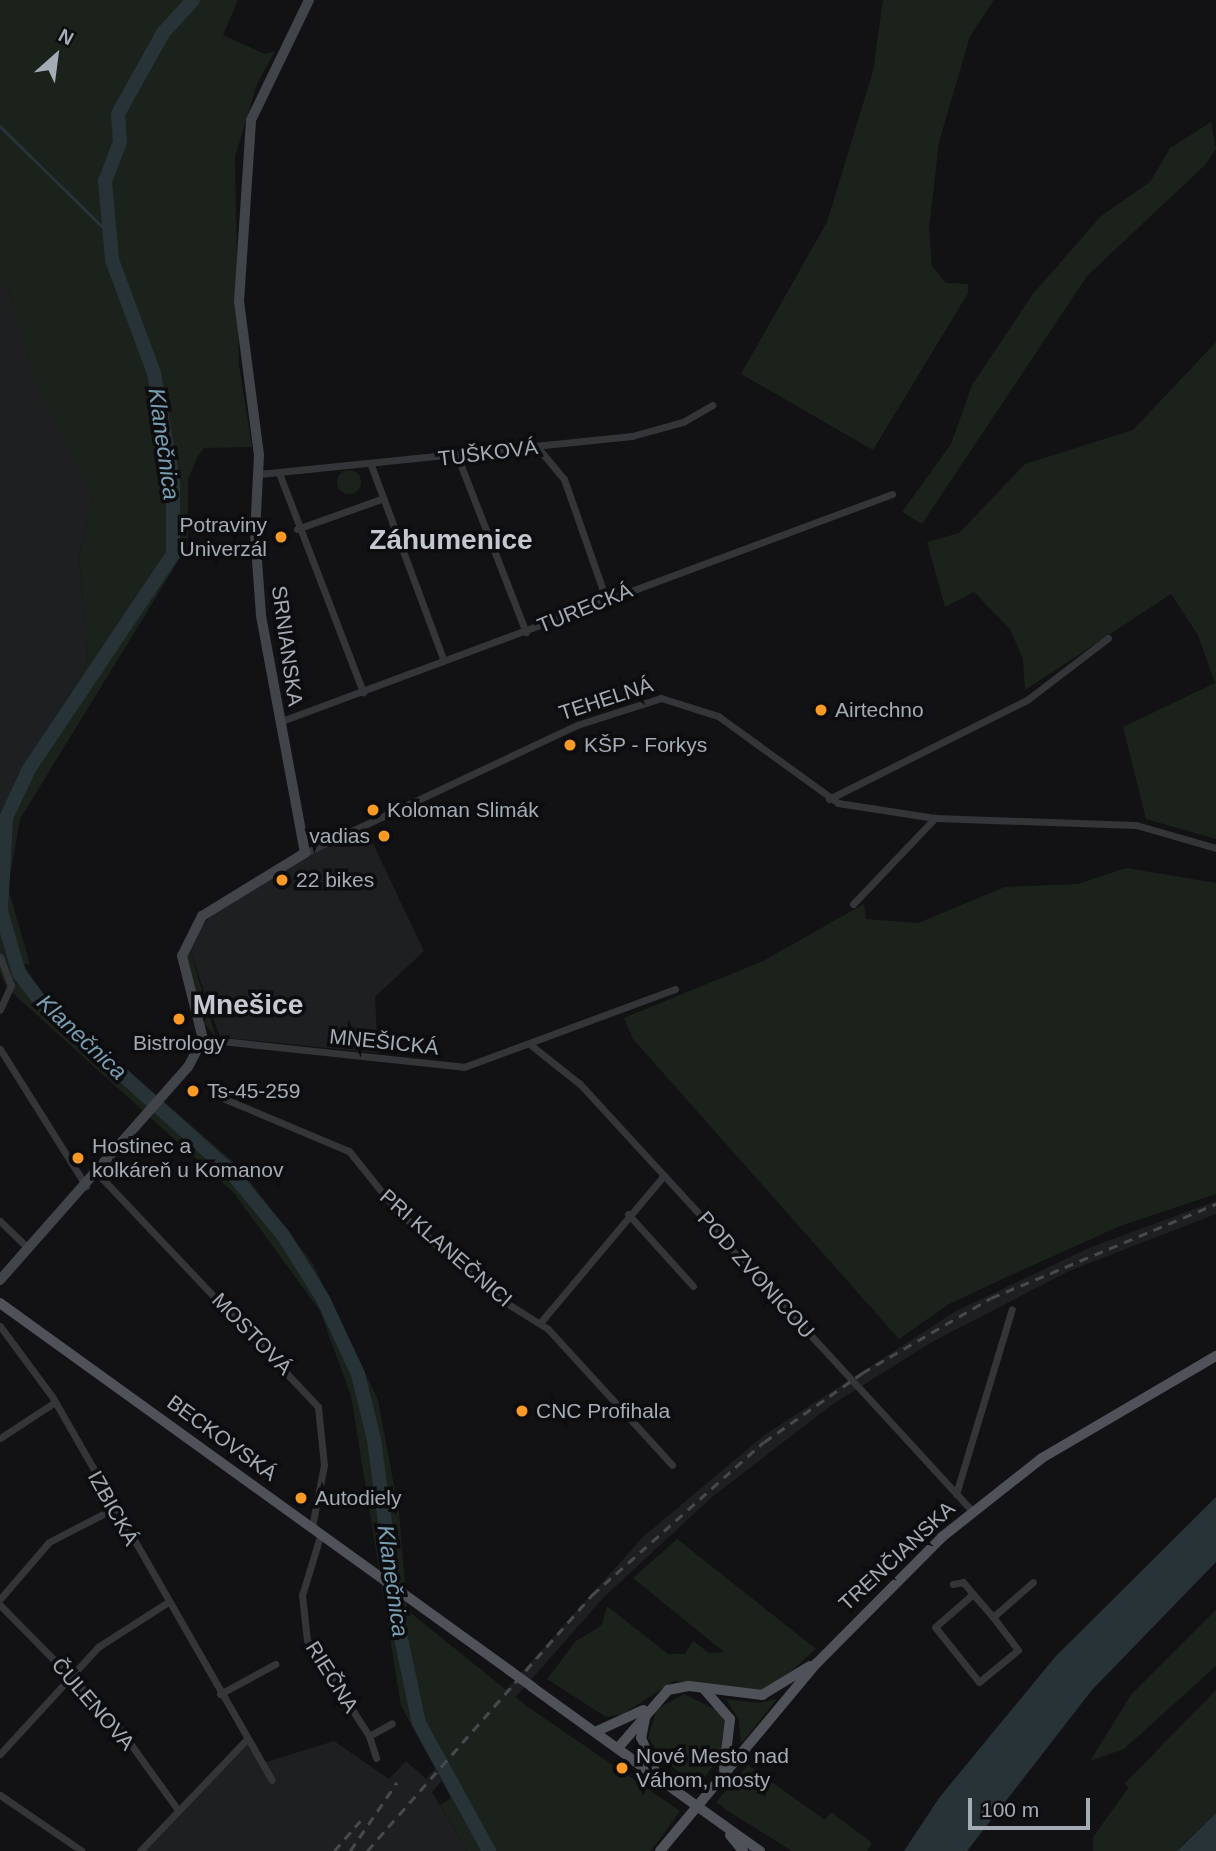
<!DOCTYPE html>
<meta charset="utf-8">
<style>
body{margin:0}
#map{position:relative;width:1216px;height:1851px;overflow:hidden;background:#121214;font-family:Helvetica,sans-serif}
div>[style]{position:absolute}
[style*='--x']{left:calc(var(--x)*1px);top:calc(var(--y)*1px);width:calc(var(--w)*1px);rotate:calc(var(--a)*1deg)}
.built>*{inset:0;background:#1e1f21}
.green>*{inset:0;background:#1a221b}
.round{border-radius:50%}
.water>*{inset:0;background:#283338}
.stream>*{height:2.5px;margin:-1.25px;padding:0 1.25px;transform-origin:1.25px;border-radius:1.25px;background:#283338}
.river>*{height:14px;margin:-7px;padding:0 7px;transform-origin:7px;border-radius:7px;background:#283338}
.street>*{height:7px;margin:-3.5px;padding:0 3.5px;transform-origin:3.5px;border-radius:3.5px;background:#333539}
.secondary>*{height:10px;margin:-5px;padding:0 5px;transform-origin:5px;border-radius:5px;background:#414449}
.primary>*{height:10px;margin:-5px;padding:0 5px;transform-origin:5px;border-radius:5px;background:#4f5258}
.rail>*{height:2.5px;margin-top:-1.25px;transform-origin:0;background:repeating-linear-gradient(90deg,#46494e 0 9px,transparent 0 16px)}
.primary-bridge>*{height:10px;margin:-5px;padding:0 5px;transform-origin:5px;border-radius:5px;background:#4f5258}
.dots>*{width:19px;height:19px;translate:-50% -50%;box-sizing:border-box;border:4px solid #0d0d0f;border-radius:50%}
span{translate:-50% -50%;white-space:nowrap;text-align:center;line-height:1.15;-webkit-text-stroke:7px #0d0d0f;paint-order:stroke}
.street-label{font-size:21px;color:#a3abb5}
.poi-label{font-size:21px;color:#a3abb5}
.right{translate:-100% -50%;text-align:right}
.left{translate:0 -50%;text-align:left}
.water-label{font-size:23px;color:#789eb2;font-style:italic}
.district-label{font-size:28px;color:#c4c9d1;font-weight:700}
.north{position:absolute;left:21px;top:21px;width:70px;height:70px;-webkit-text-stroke:5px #0d0d0f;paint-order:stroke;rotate:28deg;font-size:19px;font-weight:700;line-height:28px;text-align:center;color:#a3abb5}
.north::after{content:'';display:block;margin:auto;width:24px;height:32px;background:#a3abb5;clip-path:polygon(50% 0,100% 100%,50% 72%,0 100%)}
.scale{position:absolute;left:968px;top:1798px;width:122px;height:32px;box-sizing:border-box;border:4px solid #a3abb5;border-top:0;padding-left:9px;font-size:21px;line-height:24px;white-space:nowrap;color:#a3abb5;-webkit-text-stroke:5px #0d0d0f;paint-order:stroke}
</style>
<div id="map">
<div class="built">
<i style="clip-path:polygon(0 284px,7px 284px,36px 384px,93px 496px,79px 557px,88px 661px,0 813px)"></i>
<i style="clip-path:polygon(367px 831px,424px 951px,375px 997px,378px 1053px,220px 1037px,191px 953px,200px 930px,211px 915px,307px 856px)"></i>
<i style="clip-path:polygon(1216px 1201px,1216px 1214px,1069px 1271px,932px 1342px,833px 1404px,712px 1497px,604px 1597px,432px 1792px,467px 1851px,146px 1851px,252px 1739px,266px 1762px,334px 1741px,389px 1779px,406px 1761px,426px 1779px,643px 1537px,763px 1436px,956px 1311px,1089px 1248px)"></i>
</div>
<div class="green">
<i style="clip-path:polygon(0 0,238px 0,223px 35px,265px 54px,275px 51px,257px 84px,235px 157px,239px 365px,252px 447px,204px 448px,198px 456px,188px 479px,188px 545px,20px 819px,8px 888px,30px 964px,24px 965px,45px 998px,238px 1166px,313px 1264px,378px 1400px,399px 1512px,407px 1610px,525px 1705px,680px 1811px,651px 1851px,467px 1851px,440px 1805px,451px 1798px,401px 1706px,351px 1396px,320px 1311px,234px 1193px,6px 987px,0 972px,0 813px,88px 661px,79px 557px,93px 496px,36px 385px,7px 284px,0 284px)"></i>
<i style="clip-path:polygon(883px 0,994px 0,970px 36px,939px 142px,929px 229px,932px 266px,946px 283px,968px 284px,968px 293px,873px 450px,741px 374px,827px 222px,873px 71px)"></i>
<i style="clip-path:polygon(1211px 122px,1216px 149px,1205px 165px,1087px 276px,922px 524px,902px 512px,951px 444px,972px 385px,1033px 294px,1101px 216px,1150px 182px,1170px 148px)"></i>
<i style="clip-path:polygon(1216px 342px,1216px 839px,1146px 819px,1123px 727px,1215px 683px,1198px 635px,1171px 594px,1025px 690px,1023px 659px,1010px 629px,974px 592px,945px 607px,927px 542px,959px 533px,1025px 464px,1133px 430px)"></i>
<i class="round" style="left:337px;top:470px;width:24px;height:24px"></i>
<i style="clip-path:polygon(1126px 868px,1216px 883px,1216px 1194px,1120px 1226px,1009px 1276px,949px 1304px,899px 1339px,633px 1039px,624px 1018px,763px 961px,864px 904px,866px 919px,918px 923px,1005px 887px,1078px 884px)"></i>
<i style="clip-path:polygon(200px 930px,191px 953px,216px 1038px,203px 1022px,186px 969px,188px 954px)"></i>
<i style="clip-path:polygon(677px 1539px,816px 1649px,767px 1692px,674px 1681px,623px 1714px,606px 1717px,547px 1679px,576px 1641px,602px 1625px,607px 1606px,668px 1654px,685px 1654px,693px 1641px,709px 1653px,724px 1652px,633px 1578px)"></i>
<i style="clip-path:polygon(1216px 1610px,1216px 1666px,1124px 1749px,1090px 1761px,1131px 1695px)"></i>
<i style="clip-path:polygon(1216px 1690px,1216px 1813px,1176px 1851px,1093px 1851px,1093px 1837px,1129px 1787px,1124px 1784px)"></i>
<i style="clip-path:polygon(684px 1694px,721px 1712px,727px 1730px,725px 1750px,698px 1786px,663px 1760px,648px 1738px,657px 1709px)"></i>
<i style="clip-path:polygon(726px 1699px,758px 1703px,777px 1699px,741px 1744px,739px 1720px)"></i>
<i style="clip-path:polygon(748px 1765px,825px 1820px,831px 1812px,872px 1843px,867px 1851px,792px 1851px,728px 1811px,716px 1802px)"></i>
</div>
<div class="water">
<i style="clip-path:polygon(1216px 1497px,1216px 1562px,1092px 1690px,967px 1851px,904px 1851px,939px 1798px,1055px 1657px)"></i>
<i style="clip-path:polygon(1216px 1813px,1216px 1851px,1176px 1851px,1179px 1849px)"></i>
</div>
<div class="stream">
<i style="--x:0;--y:126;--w:153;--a:44.5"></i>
</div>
<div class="river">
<i style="--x:193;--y:0;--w:45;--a:132.3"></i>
<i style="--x:163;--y:33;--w:93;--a:119.1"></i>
<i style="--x:118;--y:114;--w:28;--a:86"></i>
<i style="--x:120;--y:142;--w:42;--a:111"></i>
<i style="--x:105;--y:181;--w:79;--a:84.9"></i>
<i style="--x:112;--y:260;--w:121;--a:69.6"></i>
<i style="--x:154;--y:373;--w:110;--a:80"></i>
<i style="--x:173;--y:481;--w:73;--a:90"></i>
<i style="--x:173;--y:554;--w:261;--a:123.8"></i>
<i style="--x:28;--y:771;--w:52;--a:115.1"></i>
<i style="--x:6;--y:818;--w:93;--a:93.1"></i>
<i style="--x:1;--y:911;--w:65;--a:73.8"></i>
<i style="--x:19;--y:973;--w:36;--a:53"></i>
<i style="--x:41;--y:1002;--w:254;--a:41.8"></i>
<i style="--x:230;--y:1171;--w:83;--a:50.4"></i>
<i style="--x:283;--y:1235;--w:75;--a:58"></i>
<i style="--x:323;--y:1299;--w:83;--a:65"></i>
<i style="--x:358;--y:1374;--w:67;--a:76.2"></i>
<i style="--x:374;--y:1439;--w:192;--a:82.5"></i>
<i style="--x:399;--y:1629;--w:96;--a:78"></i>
<i style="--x:419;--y:1723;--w:146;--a:61.3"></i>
</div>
<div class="street">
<i style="--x:538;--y:448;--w:40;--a:50"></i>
<i style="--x:564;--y:479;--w:127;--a:70.7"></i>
<i style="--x:458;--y:458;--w:187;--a:68.7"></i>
<i style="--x:371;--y:465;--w:209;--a:69.6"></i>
<i style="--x:279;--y:473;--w:235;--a:69"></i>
<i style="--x:259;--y:474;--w:375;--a:-5.8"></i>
<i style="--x:632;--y:436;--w:53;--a:-15.4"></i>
<i style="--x:683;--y:422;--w:34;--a:-30"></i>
<i style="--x:297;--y:529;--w:92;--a:-19.6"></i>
<i style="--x:279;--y:722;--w:654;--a:-20.4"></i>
<i style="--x:829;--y:799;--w:221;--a:-26.6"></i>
<i style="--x:1027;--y:700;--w:102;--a:-37.4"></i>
<i style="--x:305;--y:853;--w:301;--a:-25.2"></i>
<i style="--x:577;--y:725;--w:88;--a:-17.8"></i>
<i style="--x:661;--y:698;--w:60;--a:17.5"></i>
<i style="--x:718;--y:716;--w:148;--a:35.9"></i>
<i style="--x:838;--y:803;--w:98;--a:8.8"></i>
<i style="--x:935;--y:818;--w:201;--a:2"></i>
<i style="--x:1136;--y:825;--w:83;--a:16"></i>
<i style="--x:853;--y:904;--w:119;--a:-46.4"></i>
<i style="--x:0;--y:957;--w:30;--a:69"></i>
<i style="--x:11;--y:985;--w:27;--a:114"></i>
<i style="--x:203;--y:1039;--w:262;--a:6.1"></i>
<i style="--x:464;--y:1067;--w:225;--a:-20.3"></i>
<i style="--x:532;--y:1046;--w:61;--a:38.4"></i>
<i style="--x:580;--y:1084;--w:581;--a:47.44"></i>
<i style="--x:0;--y:1049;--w:162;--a:57.9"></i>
<i style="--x:225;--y:1099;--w:134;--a:22.8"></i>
<i style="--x:349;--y:1151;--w:77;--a:51.3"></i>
<i style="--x:397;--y:1211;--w:132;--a:40.7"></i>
<i style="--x:497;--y:1297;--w:60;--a:32.1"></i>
<i style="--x:548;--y:1329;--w:184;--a:47.6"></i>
<i style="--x:98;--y:1174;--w:320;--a:46.6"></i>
<i style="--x:318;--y:1407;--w:58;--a:84.1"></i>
<i style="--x:324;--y:1465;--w:63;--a:101"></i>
<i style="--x:628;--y:1214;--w:97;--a:47.9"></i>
<i style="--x:0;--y:1221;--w:40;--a:44"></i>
<i style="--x:540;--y:1323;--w:193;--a:-50"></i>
<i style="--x:0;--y:1326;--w:89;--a:53.6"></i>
<i style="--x:53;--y:1398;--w:440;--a:60.2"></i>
<i style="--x:0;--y:1438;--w:66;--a:-33.2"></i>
<i style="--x:956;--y:1494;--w:193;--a:-73.2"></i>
<i style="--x:321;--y:1533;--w:65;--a:107"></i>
<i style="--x:302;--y:1595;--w:45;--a:83.7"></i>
<i style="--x:307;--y:1640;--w:114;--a:57.1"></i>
<i style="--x:369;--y:1736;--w:26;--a:-29"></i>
<i style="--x:953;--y:1584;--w:10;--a:-11"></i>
<i style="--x:963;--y:1582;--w:16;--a:50"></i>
<i style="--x:0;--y:1599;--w:75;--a:-49.3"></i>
<i style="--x:49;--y:1542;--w:72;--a:-27.3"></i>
<i style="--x:0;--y:1605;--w:163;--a:45.5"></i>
<i style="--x:114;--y:1721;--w:110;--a:54.3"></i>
<i style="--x:993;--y:1617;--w:30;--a:-131"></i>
<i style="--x:973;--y:1594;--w:50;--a:139"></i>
<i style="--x:935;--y:1627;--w:70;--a:51.3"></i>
<i style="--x:979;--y:1682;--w:50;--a:-39.4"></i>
<i style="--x:1018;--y:1650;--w:41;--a:-127.1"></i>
<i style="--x:993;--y:1617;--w:53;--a:-41.2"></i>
<i style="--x:220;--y:1694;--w:63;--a:-28.6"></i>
<i style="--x:369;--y:1736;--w:23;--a:72"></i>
<i style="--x:0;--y:1754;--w:145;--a:-47.5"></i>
<i style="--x:98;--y:1647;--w:80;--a:-32.7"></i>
<i style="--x:0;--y:1795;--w:99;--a:34.3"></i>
<i style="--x:140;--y:1851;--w:155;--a:-46.3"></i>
</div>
<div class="secondary">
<i style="--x:0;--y:1280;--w:284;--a:-48.6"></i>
<i style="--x:188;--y:1067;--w:32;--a:-62"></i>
<i style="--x:203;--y:1039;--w:86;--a:-104.2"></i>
<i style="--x:182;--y:956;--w:45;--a:-63.4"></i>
<i style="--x:202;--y:916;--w:121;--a:-31.5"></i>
<i style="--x:305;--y:853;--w:242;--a:-100.5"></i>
<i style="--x:261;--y:615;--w:81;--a:-94.2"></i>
<i style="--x:255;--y:534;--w:79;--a:-87.1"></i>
<i style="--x:259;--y:455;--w:154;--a:-97.4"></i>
<i style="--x:239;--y:302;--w:182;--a:-86.2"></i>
<i style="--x:251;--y:120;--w:133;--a:-64.2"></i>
</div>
<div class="primary">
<i style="--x:0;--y:1303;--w:628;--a:35.79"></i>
<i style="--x:532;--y:1687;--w:178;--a:35.8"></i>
<i style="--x:704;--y:1689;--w:40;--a:49"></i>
<i style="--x:730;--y:1719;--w:51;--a:96.7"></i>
<i style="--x:646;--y:1713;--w:25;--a:101"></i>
<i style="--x:641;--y:1738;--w:39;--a:67"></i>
<i style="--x:595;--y:1732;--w:53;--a:-24.6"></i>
<i style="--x:618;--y:1748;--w:77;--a:-49.2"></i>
<i style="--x:668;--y:1690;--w:21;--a:-11"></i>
<i style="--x:689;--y:1686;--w:74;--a:7"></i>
<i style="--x:762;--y:1695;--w:56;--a:-31.1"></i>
<i style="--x:722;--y:1824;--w:47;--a:35.4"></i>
<i style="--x:730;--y:1835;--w:21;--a:51"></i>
<i style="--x:660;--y:1851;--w:244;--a:-50.2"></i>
<i style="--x:816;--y:1664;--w:179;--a:-45.2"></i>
<i style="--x:942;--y:1537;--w:127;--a:-38.3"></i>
<i style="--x:1042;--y:1458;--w:202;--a:-30.4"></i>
</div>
<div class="rail">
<i style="--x:334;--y:1851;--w:40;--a:-49"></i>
<i style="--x:350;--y:1851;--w:83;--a:-55.7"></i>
<i style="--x:367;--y:1851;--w:341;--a:-48.7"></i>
<i style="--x:592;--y:1595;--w:230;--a:-41.7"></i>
<i style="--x:764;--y:1442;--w:120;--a:-35.1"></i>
<i style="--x:862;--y:1373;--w:149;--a:-30.2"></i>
<i style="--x:991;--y:1298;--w:244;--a:-22.7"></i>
</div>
<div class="primary-bridge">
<i style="--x:509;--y:1670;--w:29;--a:36"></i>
<i style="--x:676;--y:1791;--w:57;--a:35.7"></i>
</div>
<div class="dots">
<i style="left:281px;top:537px;background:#fa9925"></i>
<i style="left:821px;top:710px;background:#fa9925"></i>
<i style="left:570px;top:745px;background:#fa9925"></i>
<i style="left:373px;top:810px;background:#fa9925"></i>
<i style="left:384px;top:836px;background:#fa9925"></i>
<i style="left:282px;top:880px;background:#fa9925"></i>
<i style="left:179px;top:1019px;background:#fa9925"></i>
<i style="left:193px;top:1091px;background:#fa9925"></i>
<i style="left:78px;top:1158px;background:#fa9925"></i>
<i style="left:522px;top:1411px;background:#fa9925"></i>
<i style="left:301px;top:1498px;background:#fa9925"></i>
<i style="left:622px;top:1768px;background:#fa9925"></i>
</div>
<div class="street-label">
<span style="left:488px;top:453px;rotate:-7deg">TUŠKOVÁ</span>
<span style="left:585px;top:608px;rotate:-22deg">TURECKÁ</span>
<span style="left:287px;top:646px;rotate:82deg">SRNIANSKA</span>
<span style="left:606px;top:699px;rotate:-18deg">TEHELNÁ</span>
<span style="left:384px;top:1042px;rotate:6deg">MNEŠICKÁ</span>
<span style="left:446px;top:1248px;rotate:41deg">PRI KLANEČNICI</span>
<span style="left:756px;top:1275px;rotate:48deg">POD ZVONICOU</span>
<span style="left:252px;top:1334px;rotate:46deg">MOSTOVÁ</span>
<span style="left:222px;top:1438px;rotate:36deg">BECKOVSKÁ</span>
<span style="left:113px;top:1508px;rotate:61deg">IZBICKÁ</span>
<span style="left:897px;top:1556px;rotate:-43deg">TRENČIANSKA</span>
<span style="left:332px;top:1677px;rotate:58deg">RIEČNA</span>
<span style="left:93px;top:1704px;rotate:49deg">ČULENOVA</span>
</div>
<div class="poi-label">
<span class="right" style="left:267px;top:537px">Potraviny<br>Univerzál</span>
<span class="left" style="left:835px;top:710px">Airtechno</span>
<span class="left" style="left:584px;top:745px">KŠP - Forkys</span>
<span class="left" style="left:387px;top:810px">Koloman Slimák</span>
<span class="right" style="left:370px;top:836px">vadias</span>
<span class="left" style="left:296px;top:880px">22 bikes</span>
<span style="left:179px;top:1043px">Bistrology</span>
<span class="left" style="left:207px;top:1091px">Ts-45-259</span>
<span class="left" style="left:92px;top:1158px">Hostinec a<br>kolkáreň u Komanov</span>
<span class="left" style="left:536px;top:1411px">CNC Profihala</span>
<span class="left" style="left:315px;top:1498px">Autodiely</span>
<span class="left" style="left:636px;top:1768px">Nové Mesto nad<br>Váhom, mosty</span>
</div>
<div class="water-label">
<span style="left:164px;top:444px;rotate:82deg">Klanečnica</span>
<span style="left:82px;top:1037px;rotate:43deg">Klanečnica</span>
<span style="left:393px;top:1581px;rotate:82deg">Klanečnica</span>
</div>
<div class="district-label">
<span style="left:451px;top:540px">Záhumenice</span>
<span style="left:248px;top:1005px">Mnešice</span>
</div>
<div class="north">N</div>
<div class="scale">100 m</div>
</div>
